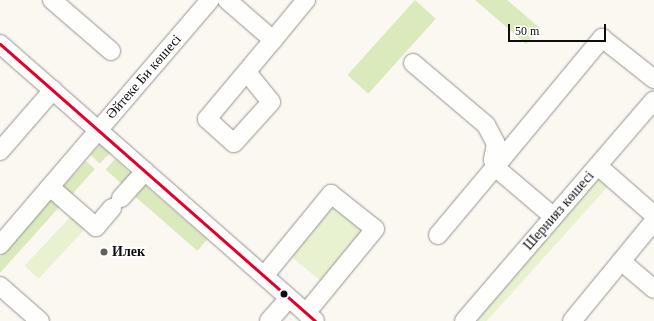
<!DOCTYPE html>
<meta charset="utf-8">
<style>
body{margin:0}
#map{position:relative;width:654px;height:321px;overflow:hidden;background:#fbf8f2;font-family:"Times New Roman",serif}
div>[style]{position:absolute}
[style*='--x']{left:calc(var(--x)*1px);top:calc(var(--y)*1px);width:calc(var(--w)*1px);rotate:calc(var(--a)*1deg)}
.green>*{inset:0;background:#e9f2d0;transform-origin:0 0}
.forest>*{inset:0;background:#dbeabd;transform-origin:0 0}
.roads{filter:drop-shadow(0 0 1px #959391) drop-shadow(0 0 1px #959391)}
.minor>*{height:18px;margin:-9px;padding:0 9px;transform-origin:9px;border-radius:9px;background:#fefefd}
.bus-1>*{height:3px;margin:-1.5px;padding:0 1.5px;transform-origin:1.5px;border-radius:1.5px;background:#e4002b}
.dots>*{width:11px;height:11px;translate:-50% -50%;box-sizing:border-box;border:2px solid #fff;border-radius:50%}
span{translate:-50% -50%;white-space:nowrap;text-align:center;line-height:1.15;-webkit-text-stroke:4px #fff;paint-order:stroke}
.street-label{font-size:14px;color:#0e0e0e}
.poi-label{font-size:14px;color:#0e0e0e;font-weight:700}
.left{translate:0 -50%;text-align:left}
.scale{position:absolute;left:508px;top:24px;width:98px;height:18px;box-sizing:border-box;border:2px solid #0e0e0e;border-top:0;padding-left:5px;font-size:12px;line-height:14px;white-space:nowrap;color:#0e0e0e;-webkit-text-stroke:3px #fff;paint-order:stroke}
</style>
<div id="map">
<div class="green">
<i style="left:598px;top:178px;width:13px;height:188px;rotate:42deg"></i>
<i style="left:327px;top:202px;width:46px;height:65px;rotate:39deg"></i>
<i style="left:71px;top:216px;width:19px;height:68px;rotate:43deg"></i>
</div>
<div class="forest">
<i style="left:415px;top:0;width:28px;height:101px;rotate:42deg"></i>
<i style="clip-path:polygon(475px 0,507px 0,540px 28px,526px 44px)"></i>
<i style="left:101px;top:144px;width:13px;height:15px;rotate:45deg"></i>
<i style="left:115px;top:159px;width:27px;height:14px;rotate:42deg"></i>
<i style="left:86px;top:161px;width:12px;height:40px;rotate:42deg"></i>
<i style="left:140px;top:181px;width:89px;height:15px;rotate:41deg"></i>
<i style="clip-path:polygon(53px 197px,62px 204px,0 273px,0 257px)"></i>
</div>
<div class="roads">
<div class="minor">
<i style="--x:52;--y:0;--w:78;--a:40.8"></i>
<i style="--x:227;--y:0;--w:61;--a:41"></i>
<i style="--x:273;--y:40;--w:103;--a:129.9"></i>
<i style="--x:207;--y:119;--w:36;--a:42"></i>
<i style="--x:234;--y:143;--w:55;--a:-47.9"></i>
<i style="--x:271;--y:102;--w:38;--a:-129"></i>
<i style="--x:273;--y:40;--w:52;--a:-50.5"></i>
<i style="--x:0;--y:44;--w:419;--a:41.3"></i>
<i style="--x:413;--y:63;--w:96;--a:40.3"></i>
<i style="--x:486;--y:125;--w:21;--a:62"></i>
<i style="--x:496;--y:144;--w:16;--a:101"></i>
<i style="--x:493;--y:160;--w:7;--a:74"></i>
<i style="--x:0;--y:151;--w:81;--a:-49"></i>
<i style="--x:598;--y:166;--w:74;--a:41.2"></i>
<i style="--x:495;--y:167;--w:168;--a:-50.3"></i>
<i style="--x:602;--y:38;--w:66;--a:38.3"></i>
<i style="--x:50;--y:187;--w:61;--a:41"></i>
<i style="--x:96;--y:227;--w:25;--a:-50"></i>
<i style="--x:121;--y:198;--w:36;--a:-48"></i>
<i style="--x:438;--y:235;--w:89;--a:-50"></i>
<i style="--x:495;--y:167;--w:77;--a:40.3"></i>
<i style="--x:0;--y:245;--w:323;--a:-49.4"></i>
<i style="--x:621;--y:261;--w:43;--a:40.3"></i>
<i style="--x:264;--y:276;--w:106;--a:-50.7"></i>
<i style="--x:331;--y:194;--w:56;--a:38.5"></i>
<i style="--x:375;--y:229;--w:109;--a:129.4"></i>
<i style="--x:0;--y:286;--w:53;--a:41.2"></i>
<i style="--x:269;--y:321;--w:30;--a:-49"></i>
<i style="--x:464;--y:321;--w:291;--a:-49.3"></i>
<i style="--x:572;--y:321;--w:129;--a:-50.6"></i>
</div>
</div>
<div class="bus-1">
<i style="--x:0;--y:44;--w:419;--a:41.3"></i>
</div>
<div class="dots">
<i style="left:104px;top:252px;background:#61605e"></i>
<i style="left:284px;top:294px;background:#0e0e0e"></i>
</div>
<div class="street-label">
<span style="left:144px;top:77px;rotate:-49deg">Әйтеке Би көшесі</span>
<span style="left:559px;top:211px;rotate:-49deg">Шернияз көшесі</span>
</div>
<div class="poi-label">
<span class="left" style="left:112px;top:252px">Илек</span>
</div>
<div class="scale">50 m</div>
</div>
